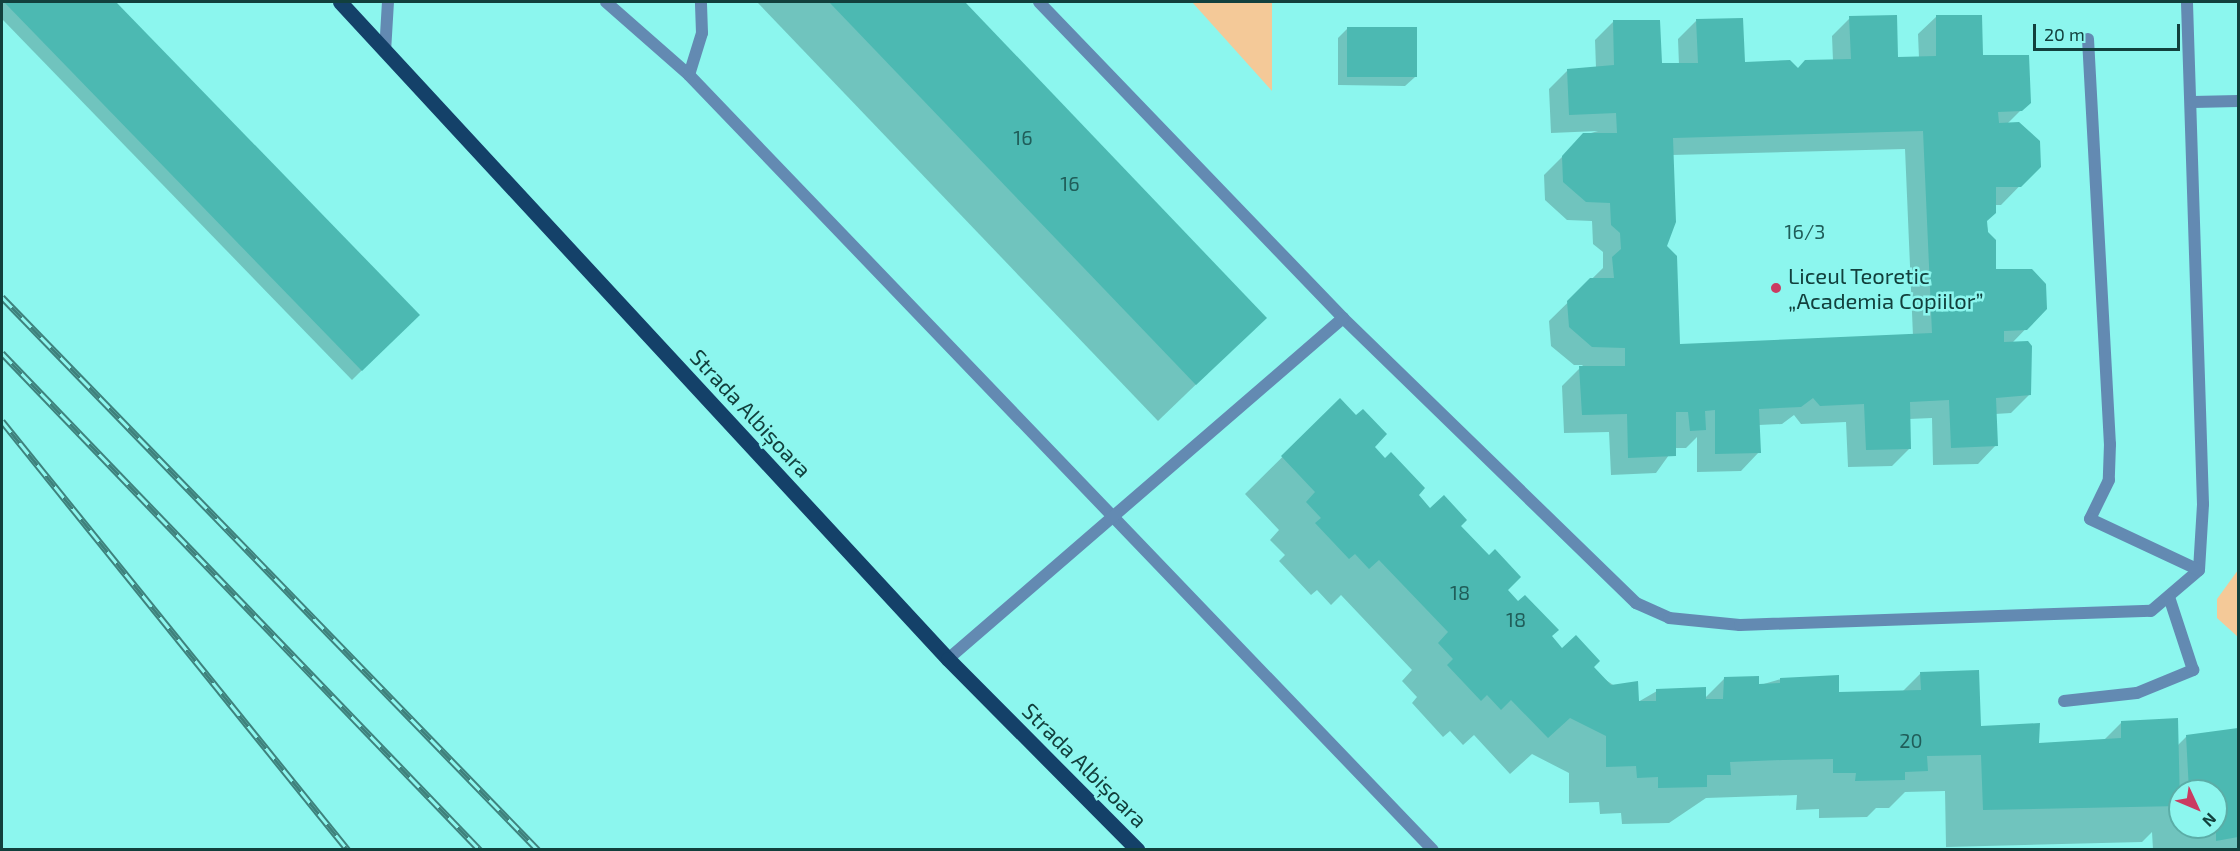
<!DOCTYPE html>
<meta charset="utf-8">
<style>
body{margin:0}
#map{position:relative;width:2240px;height:851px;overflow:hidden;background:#8cf6ee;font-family:"Exo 2",sans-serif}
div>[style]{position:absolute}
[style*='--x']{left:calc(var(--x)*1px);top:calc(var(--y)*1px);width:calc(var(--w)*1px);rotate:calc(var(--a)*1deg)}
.green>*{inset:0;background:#f4c998}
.shadow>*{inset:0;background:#0003}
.building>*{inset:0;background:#4cb9b2;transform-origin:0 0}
.lane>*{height:12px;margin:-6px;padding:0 6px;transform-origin:6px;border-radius:6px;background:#638ab2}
.primary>*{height:15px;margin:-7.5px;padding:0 7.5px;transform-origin:7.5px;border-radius:7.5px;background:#144169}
.rail>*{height:7px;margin-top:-3.5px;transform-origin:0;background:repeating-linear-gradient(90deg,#8cf6ee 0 14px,#3e827d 0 28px);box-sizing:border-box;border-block:2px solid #3e827d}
.dots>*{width:16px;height:16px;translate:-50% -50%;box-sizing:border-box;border:3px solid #8cf6ee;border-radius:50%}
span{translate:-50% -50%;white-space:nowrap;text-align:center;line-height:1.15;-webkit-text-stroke:5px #8cf6ee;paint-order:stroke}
.number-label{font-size:20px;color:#205e5a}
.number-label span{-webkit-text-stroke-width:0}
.poi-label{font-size:22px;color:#12403d}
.left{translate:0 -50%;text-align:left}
.street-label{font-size:22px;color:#12403d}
.frame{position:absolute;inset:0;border:3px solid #12403d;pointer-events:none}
.north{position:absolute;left:2168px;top:779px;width:60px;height:60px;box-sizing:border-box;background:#8cf6ee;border:2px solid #5bada7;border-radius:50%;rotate:134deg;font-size:16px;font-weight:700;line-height:24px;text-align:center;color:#12403d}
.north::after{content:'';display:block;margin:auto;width:21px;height:27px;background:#ca3b61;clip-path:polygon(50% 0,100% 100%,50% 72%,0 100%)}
.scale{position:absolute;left:2033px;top:24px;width:147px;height:27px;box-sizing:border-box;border:3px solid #12403d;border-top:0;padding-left:8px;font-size:18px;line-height:21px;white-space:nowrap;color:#12403d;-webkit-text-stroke:4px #8cf6ee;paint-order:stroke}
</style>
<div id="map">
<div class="green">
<i style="clip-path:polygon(1192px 2px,1272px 2px,1272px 91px)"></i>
<i style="clip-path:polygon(2238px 570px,2238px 637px,2217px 618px,2217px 599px)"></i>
</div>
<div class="shadow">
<i style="clip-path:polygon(2px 2px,113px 2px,418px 315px,352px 380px,2px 19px)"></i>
<i style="clip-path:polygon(757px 2px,963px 2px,1265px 318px,1158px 421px)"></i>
<i style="clip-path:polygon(evenodd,1937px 16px,2029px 102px,2007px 124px,2039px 166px,2001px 205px,1995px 205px,1986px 221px,1995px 271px,2045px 309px,2012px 343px,2029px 395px,2011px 413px,1995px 414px,1996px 445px,1978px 464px,1933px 465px,1932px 418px,1909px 419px,1910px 448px,1892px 466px,1848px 467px,1846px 422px,1801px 424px,1794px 415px,1782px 424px,1759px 425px,1759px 452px,1741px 471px,1697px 472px,1697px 437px,1686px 448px,1674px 448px,1656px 473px,1611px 475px,1609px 432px,1564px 433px,1562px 386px,1583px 365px,1574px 365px,1551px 346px,1549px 321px,1603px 268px,1603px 252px,1593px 244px,1592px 221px,1567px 220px,1545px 200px,1544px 175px,1584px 135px,1598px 131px,1551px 133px,1549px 89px,1568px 70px,1596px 68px,1595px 40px,1613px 22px,1661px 65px,1679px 65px,1678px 39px,1696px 21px,1744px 63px,1798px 69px,1833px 61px,1832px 36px,1850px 18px,1897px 59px,1919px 58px,1918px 34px,1937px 16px,1905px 149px,1913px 336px,1678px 346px,1665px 246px,1672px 155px,1905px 149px)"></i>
<i style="clip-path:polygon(1347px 29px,1415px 77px,1405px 86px,1338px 85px,1338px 38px)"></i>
<i style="clip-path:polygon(evenodd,1340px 400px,1373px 447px,1430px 510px,1459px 526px,1506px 590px,1562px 650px,1638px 702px,1657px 691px,1704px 699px,1725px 678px,1757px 686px,1781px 679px,1838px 694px,1902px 692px,1921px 673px,1979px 727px,2038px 744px,2104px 740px,2122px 722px,2177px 746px,2186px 737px,2238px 730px,2238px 850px,2153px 850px,2152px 832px,2142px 842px,1946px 847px,1945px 791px,1905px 792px,1889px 808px,1876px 808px,1867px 817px,1819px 818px,1819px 809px,1796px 810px,1797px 795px,1706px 798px,1669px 823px,1622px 824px,1621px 813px,1600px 814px,1599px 802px,1569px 803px,1569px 773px,1532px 754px,1510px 774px,1474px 735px,1463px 745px,1450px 731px,1443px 737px,1412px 703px,1417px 697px,1402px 681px,1412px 670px,1341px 595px,1331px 605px,1317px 590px,1311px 595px,1279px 561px,1285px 555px,1270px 540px,1279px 530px,1245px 494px,1340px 400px,2180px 791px,2216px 791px,2216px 827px,2180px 827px,2180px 791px)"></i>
</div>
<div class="building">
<i style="clip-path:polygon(4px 2px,116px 2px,420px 315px,362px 371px)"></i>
<i style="clip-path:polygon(829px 2px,965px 2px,1267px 318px,1196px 385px)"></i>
<i style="clip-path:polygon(evenodd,1897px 15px,1898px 57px,1936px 56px,1936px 15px,1982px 15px,1983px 55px,2029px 55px,2031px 103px,2022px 111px,1998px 112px,1999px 123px,2019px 122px,2040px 141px,2041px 167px,2021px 187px,1996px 187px,1996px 213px,1987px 221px,1988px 232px,1996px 240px,1996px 269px,2032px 269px,2046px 284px,2047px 309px,2027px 330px,2004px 331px,2004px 342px,2028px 341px,2032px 346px,2031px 395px,1996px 398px,1998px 446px,1951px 448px,1949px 400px,1910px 402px,1911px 449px,1866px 450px,1864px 404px,1820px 406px,1813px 398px,1801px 407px,1759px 409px,1761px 453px,1715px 454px,1715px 410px,1705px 411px,1706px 430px,1690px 431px,1688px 412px,1676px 412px,1676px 456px,1628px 458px,1627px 414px,1582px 415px,1579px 366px,1625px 366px,1625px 348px,1592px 347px,1569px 327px,1567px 301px,1590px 278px,1614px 278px,1612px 257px,1621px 249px,1620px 233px,1611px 225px,1610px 203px,1586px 202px,1563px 182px,1562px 156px,1583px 133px,1617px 133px,1616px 113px,1569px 115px,1567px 69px,1614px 65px,1613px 20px,1660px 20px,1662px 63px,1698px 63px,1696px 19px,1743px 18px,1745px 62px,1790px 60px,1798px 68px,1805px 60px,1851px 59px,1849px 16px,1897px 15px,1923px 131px,1932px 333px,1680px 344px,1677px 256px,1667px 246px,1676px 222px,1673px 138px,1923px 131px)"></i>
<i style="left:1347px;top:27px;width:70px;height:50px"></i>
<i style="clip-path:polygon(1340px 398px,1356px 415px,1363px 409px,1387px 434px,1375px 447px,1385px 458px,1391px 452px,1425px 488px,1419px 495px,1430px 508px,1444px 495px,1467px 520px,1461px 526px,1489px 555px,1495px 549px,1521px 577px,1508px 590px,1518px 601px,1525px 595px,1559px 630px,1552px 636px,1562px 648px,1576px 635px,1600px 661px,1594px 667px,1611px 685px,1638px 681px,1639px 701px,1656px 701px,1656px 689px,1706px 687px,1706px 699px,1723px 699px,1724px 677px,1759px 676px,1759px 684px,1780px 683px,1780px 678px,1839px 675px,1839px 692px,1921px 690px,1920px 672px,1979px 670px,1981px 726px,2040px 723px,2039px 743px,2121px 738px,2121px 721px,2178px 718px,2180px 806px,1983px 810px,1981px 755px,1927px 756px,1928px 771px,1905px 772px,1905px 780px,1855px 781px,1856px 773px,1833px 773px,1833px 759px,1783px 760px,1730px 762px,1731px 775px,1707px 775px,1707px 787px,1658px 788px,1658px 777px,1637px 778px,1636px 766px,1606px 767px,1606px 736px,1570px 718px,1548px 738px,1511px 700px,1501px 710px,1487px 695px,1481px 701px,1447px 665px,1453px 659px,1438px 643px,1448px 632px,1379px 560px,1369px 569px,1355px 554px,1349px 559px,1315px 523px,1321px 518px,1306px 502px,1315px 492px,1281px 456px)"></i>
<i style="clip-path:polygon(2238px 728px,2238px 837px,2216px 841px,2216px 791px,2189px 791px,2186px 735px)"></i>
</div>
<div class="lane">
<i style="--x:606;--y:2;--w:111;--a:41.3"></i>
<i style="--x:689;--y:75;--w:1074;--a:46.17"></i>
<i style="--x:1039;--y:2;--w:438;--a:46.1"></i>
<i style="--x:1343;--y:318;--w:409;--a:44.2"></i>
<i style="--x:1636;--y:603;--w:36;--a:24"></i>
<i style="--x:1669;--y:618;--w:71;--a:5.6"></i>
<i style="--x:1740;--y:625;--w:411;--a:-2"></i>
<i style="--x:2151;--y:611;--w:63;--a:-40.5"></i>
<i style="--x:2199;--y:570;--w:66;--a:-86.5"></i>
<i style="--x:2203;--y:504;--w:502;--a:-91.83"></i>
<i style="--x:2088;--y:39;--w:406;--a:86.9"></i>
<i style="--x:2110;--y:444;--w:36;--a:92"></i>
<i style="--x:2109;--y:480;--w:43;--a:116"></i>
<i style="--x:2090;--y:519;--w:120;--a:25.1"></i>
<i style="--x:385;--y:52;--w:50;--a:-86.6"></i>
<i style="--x:689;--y:75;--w:44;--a:-72.8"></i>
<i style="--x:702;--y:33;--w:31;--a:-92"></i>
<i style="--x:2193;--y:102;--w:45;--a:-1.3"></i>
<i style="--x:948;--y:659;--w:522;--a:-40.8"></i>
<i style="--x:2064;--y:701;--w:73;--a:-6.3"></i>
<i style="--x:2137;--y:693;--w:61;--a:-22.3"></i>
<i style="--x:2193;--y:670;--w:74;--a:-108.2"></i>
</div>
<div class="primary">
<i style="--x:340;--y:2;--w:895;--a:47.22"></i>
<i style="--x:948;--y:659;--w:269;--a:45.2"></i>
</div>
<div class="rail">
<i style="--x:2;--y:297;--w:770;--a:45.89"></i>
<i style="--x:2;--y:353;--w:690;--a:46.12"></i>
<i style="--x:2;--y:421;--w:551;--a:51.11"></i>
</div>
<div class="dots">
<i style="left:1776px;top:288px;background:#ca3b61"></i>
</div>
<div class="number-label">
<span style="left:1023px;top:137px">16</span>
<span style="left:1070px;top:183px">16</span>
<span style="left:1805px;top:231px">16/3</span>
<span style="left:1460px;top:592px">18</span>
<span style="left:1516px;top:619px">18</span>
<span style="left:1911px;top:740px">20</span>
</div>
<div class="poi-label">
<span class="left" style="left:1788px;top:288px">Liceul Teoretic<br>„Academia Copiilor”</span>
</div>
<div class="street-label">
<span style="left:751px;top:413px;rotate:47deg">Strada Albișoara</span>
<span style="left:1085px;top:765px;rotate:45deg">Strada Albișoara</span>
</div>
<div class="frame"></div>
<div class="north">N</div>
<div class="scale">20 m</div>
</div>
